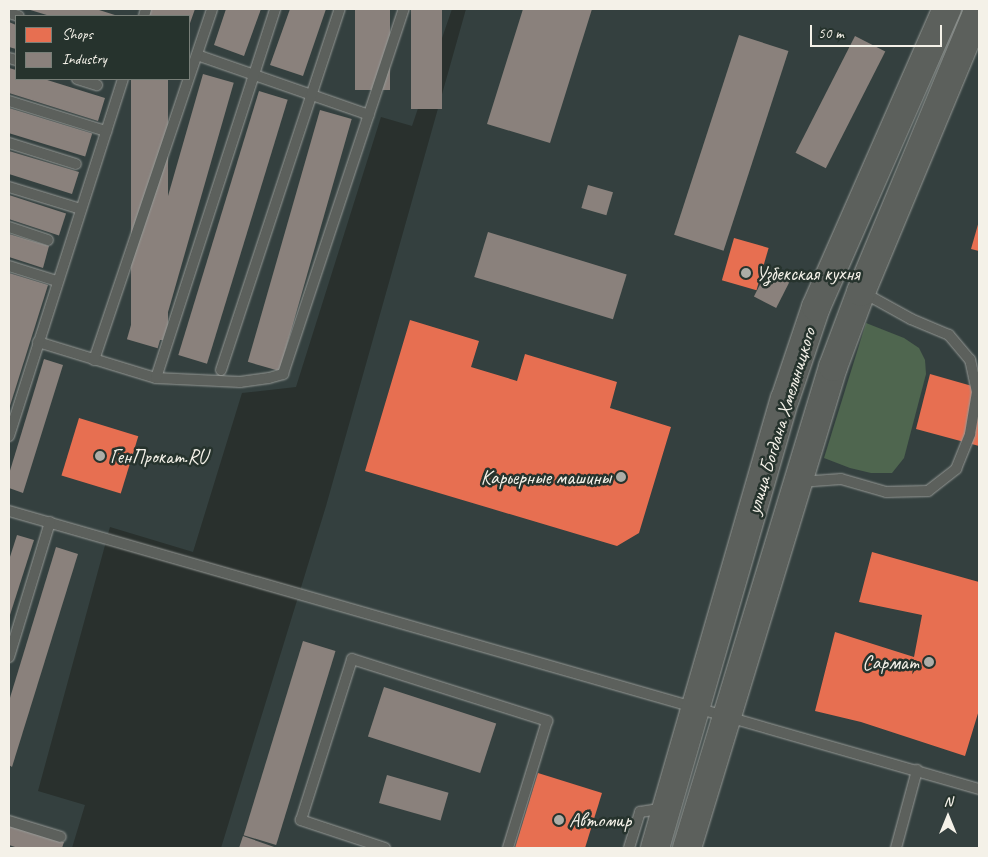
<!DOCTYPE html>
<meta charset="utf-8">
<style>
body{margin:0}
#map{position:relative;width:988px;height:857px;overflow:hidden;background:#29302d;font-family:Caveat,sans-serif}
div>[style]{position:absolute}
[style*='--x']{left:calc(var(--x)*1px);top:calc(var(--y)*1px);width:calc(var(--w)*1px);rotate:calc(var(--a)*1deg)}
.built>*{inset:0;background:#34403f}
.green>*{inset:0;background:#4f664f}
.shops>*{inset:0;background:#e76f51;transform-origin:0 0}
.industry>*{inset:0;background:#8a817c;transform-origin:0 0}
.roads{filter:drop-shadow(0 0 1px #969996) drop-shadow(0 0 1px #969996)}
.lane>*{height:10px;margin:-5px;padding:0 5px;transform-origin:5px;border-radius:5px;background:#5c605c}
.highway>*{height:28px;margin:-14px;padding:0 14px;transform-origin:14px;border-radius:14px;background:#5c605c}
.dots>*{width:14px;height:14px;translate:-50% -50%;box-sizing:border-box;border:2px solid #26332d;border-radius:50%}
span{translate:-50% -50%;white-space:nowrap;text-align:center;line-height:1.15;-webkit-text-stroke:5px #26332d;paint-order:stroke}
.poi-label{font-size:20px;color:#f4f1e8}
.left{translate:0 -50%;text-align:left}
.right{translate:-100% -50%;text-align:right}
.street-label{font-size:20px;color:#f4f1e8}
.frame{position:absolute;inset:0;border:10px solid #f4f1e8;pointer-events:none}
.legend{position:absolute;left:15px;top:15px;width:175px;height:65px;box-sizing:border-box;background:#26332d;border:1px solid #787f78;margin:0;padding:6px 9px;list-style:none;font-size:15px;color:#f4f1e8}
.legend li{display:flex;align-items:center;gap:10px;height:25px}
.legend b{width:25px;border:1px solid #787f78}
.north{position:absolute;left:923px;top:792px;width:50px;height:50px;-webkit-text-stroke:4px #26332d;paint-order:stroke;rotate:0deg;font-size:14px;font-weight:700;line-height:20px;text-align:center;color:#f4f1e8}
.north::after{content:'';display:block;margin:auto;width:18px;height:22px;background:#f4f1e8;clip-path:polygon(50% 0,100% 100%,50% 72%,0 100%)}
.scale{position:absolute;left:810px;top:25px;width:132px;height:22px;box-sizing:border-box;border:2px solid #f4f1e8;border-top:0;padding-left:6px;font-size:15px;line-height:18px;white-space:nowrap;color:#f4f1e8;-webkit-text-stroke:4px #26332d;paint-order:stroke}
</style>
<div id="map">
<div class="built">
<i style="clip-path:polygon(evenodd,9px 9px,452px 9px,412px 126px,381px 117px,296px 387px,242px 393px,193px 552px,110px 527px,38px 791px,85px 805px,72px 848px,9px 848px,9px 9px,16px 16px,189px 16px,189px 79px,16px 79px,16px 16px)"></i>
<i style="clip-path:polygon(466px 9px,979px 9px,979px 848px,221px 848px,326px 506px)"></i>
</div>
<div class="green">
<i style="clip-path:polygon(866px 323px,904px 338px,919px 348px,925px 360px,926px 374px,904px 458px,892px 473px,871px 473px,850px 468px,824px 458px)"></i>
</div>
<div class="shops">
<i style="clip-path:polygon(979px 221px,979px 251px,971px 249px)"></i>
<i style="left:734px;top:238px;width:36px;height:44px;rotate:16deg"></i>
<i style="clip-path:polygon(410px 320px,479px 341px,471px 367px,517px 381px,525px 354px,617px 382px,610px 408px,671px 427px,639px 533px,617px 546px,365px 471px)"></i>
<i style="clip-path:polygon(930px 374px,979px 388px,979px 446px,916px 429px)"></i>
<i style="left:79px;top:418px;width:62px;height:60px;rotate:17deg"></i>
<i style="clip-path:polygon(872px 552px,979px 582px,979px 710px,965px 756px,861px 722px,815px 711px,835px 632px,914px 657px,922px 615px,859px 602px)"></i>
<i style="clip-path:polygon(538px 773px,602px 793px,585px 848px,515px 848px)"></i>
</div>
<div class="industry">
<i style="clip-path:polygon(27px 9px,96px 9px,118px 16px,50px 16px)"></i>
<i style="clip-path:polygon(150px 9px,195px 9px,189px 26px,189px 16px,147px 16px)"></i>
<i style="clip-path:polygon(226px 9px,261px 9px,244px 56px,214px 45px)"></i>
<i style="clip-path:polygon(290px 9px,326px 9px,303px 76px,270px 65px)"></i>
<i style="left:355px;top:9px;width:35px;height:81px"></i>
<i style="left:411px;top:9px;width:31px;height:100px"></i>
<i style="clip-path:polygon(523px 9px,592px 9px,550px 143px,487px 124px)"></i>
<i style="clip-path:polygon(9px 22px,16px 25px,16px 49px,9px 47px)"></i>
<i style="left:739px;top:35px;width:52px;height:210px;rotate:18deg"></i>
<i style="left:855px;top:36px;width:34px;height:131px;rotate:27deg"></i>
<i style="clip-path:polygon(9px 68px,16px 70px,16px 79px,44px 79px,105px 98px,98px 121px,9px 93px)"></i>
<i style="left:203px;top:74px;width:32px;height:276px;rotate:16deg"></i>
<i style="left:131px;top:79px;width:37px;height:261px"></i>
<i style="left:259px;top:91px;width:30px;height:276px;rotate:17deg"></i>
<i style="left:9px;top:108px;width:87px;height:24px;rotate:17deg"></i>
<i style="left:320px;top:110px;width:33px;height:262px;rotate:16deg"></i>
<i style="clip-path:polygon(9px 151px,79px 172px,72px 194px,9px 174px)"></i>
<i style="left:588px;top:185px;width:26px;height:24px;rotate:16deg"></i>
<i style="left:9px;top:195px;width:60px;height:23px;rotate:18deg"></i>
<i style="left:488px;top:232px;width:145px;height:47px;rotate:17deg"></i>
<i style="clip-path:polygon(9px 234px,49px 246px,43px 268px,9px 257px)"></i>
<i style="left:768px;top:269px;width:25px;height:31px;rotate:27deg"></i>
<i style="clip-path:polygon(9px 273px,48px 285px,9px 409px)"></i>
<i style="clip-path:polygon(44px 359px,63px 365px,23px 493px,9px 488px,9px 474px)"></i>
<i style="clip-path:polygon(17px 535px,34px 540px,9px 618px,9px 560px)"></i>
<i style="clip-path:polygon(56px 547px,78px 554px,12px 767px,9px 765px,9px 701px)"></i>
<i style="left:303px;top:641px;width:34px;height:203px;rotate:17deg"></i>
<i style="left:384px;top:687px;width:118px;height:52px;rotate:18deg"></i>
<i style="left:387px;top:775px;width:64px;height:29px;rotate:16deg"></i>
<i style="clip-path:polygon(9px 825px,64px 842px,62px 848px,18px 848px,9px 845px)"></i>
<i style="clip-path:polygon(243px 836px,277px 848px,239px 848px)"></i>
</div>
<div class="roads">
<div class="lane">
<i style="--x:9;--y:13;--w:10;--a:17"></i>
<i style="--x:144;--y:16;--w:7;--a:-74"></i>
<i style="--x:197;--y:55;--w:182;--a:19.2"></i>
<i style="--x:9;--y:58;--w:7;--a:16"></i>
<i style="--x:77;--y:79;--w:21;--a:17"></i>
<i style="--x:9;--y:101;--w:102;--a:17.2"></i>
<i style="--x:9;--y:143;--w:70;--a:17.4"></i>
<i style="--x:9;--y:187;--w:75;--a:17"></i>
<i style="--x:9;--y:227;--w:41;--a:18.4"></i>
<i style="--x:9;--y:266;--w:50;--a:17.4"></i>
<i style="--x:38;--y:342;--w:123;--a:17"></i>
<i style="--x:156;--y:378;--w:84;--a:2.7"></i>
<i style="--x:240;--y:382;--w:29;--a:-8"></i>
<i style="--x:269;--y:378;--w:15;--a:-16"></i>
<i style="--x:283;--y:374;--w:385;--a:-71.7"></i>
<i style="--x:94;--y:360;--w:370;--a:-71.4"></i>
<i style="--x:221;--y:370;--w:380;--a:-71.8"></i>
<i style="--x:156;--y:378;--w:388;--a:-72.1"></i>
<i style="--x:9;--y:436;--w:375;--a:-72.3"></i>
<i style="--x:800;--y:482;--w:41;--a:-4.2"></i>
<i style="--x:841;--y:479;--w:47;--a:16.1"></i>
<i style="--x:886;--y:492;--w:42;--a:-1.4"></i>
<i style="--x:928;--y:491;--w:36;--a:-38"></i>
<i style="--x:956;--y:469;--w:38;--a:-68"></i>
<i style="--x:970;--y:434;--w:43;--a:-80.5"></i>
<i style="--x:977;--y:392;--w:33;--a:-102"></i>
<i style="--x:970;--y:360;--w:33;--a:-130"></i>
<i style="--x:949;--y:335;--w:41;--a:-157.2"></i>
<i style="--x:911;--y:319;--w:56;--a:-151.1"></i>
<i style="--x:9;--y:511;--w:1009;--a:15.99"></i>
<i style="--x:9;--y:657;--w:141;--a:-73.1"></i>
<i style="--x:9;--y:821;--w:54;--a:17.1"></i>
<i style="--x:385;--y:848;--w:89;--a:-161.6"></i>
<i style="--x:301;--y:820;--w:169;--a:-72.4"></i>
<i style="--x:352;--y:659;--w:205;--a:17.6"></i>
<i style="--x:547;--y:721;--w:133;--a:107.1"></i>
<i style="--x:629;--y:848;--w:38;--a:-73"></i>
<i style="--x:640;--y:812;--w:24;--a:-9"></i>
<i style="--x:896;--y:848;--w:81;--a:-74.9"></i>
</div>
<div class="highway">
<i style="--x:655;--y:848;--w:467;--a:-73.9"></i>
<i style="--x:785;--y:399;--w:97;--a:-71.4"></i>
<i style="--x:816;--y:307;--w:326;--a:-66.3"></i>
<i style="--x:687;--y:848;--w:503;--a:-73.12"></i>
<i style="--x:833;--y:367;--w:80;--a:-69.5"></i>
<i style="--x:861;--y:292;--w:307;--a:-67.4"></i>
</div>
</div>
<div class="dots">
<i style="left:746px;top:273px;background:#adada7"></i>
<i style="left:100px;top:456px;background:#adada7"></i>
<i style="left:621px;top:477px;background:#adada7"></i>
<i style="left:929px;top:662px;background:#adada7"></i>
<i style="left:559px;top:820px;background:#adada7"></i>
</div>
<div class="poi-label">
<span class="left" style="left:756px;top:273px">Узбекская кухня</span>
<span class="left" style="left:110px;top:456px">ГенПрокат.RU</span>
<span class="right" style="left:611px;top:477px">Карьерные машины</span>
<span class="right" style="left:919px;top:662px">Сармат</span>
<span class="left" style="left:569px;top:820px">Автомир</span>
</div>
<div class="street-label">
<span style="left:781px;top:421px;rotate:-73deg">улица Богдана Хмельницкого</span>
</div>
<div class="frame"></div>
<ul class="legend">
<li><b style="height:14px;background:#e76f51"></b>Shops</li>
<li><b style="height:14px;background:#8a817c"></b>Industry</li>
</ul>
<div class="north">N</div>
<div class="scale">50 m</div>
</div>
